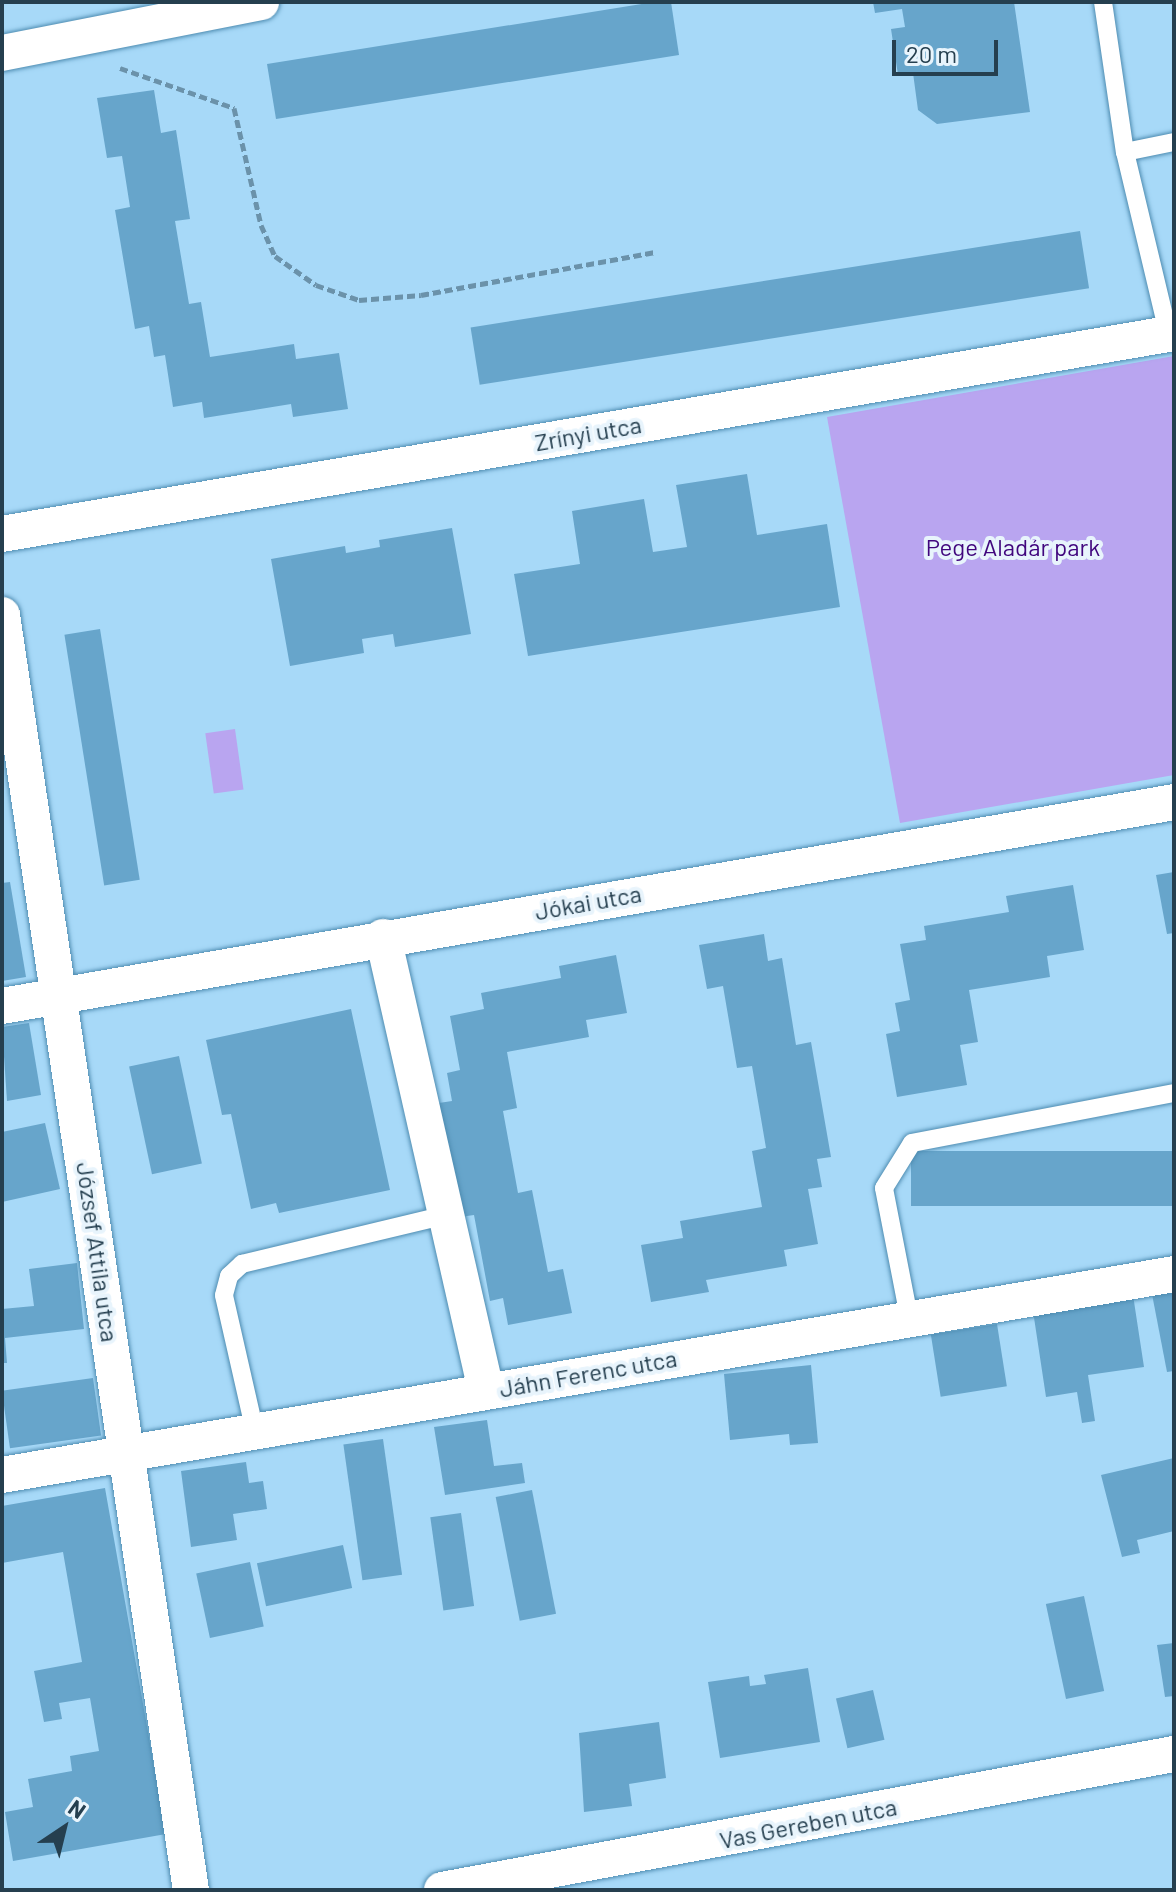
<!DOCTYPE html>
<meta charset="utf-8">
<style>
body{margin:0}
#map{position:relative;width:1176px;height:1892px;overflow:hidden;background:#a7d9f8;font-family:Barlow,sans-serif}
div>[style]{position:absolute}
[style*='--x']{left:calc(var(--x)*1px);top:calc(var(--y)*1px);width:calc(var(--w)*1px);rotate:calc(var(--a)*1deg)}
.green>*{inset:0;background:#b9a5f0;transform-origin:0 0}
.building>*{inset:0;background:#67a5cb;transform-origin:0 0}
.path>*{height:5px;margin-top:-2.5px;transform-origin:0;background:repeating-linear-gradient(90deg,#6b92aa 0 8px,transparent 0 12px)}
.roads{filter:drop-shadow(0 0 2px #4e8cb1) drop-shadow(0 0 2px #4e8cb1)}
.service>*{height:18px;margin:-9px;padding:0 9px;transform-origin:9px;border-radius:9px;background:#fff}
.minor>*{height:36px;margin:-18px;padding:0 18px;transform-origin:18px;border-radius:18px;background:#fff}
span{translate:-50% -50%;white-space:nowrap;text-align:center;line-height:1.15;-webkit-text-stroke:8px #e8f4fc;paint-order:stroke}
.street-label{font-size:24px;color:#253f4f}
.park-label{font-size:24px;color:#40067d}
.frame{position:absolute;inset:0;border:4px solid #253f4f;pointer-events:none}
.north{position:absolute;left:24px;top:1788px;width:80px;height:80px;-webkit-text-stroke:6px #e8f4fc;paint-order:stroke;rotate:35deg;font-size:22px;font-weight:700;line-height:32px;text-align:center;color:#253f4f}
.north::after{content:'';display:block;margin:auto;width:28px;height:36px;background:#253f4f;clip-path:polygon(50% 0,100% 100%,50% 72%,0 100%)}
.scale{position:absolute;left:892px;top:40px;width:106px;height:36px;box-sizing:border-box;border:4px solid #253f4f;border-top:0;padding-left:10px;font-size:24px;line-height:28px;white-space:nowrap;color:#253f4f;-webkit-text-stroke:6px #e8f4fc;paint-order:stroke}
</style>
<div id="map">
<div class="green">
<i style="clip-path:polygon(1174px 356px,1174px 775px,900px 823px,827px 417px)"></i>
<i style="left:235px;top:729px;width:61px;height:30px;rotate:82deg"></i>
</div>
<div class="building">
<i style="clip-path:polygon(654px 2px,671px 2px,679px 55px,276px 119px,267px 64px)"></i>
<i style="clip-path:polygon(873px 2px,1014px 2px,1030px 112px,937px 124px,918px 110px,913px 73px,898px 75px,891px 29px,905px 27px,902px 9px,875px 13px)"></i>
<i style="clip-path:polygon(154px 90px,161px 133px,176px 130px,190px 219px,175px 221px,189px 304px,201px 302px,210px 357px,294px 344px,296px 359px,339px 353px,348px 409px,293px 417px,291px 404px,204px 418px,202px 402px,173px 407px,165px 355px,154px 357px,149px 326px,135px 329px,115px 210px,130px 207px,122px 156px,107px 158px,97px 98px)"></i>
<i style="left:1080px;top:231px;width:58px;height:617px;rotate:81deg"></i>
<i style="clip-path:polygon(747px 474px,757px 535px,827px 524px,840px 607px,528px 656px,514px 574px,580px 564px,572px 511px,644px 499px,653px 552px,687px 547px,676px 485px)"></i>
<i style="clip-path:polygon(452px 528px,471px 634px,395px 647px,393px 634px,362px 639px,364px 653px,290px 666px,271px 559px,345px 546px,346px 553px,380px 547px,379px 540px)"></i>
<i style="left:100px;top:629px;width:254px;height:36px;rotate:81deg"></i>
<i style="clip-path:polygon(1174px 872px,1174px 933px,1167px 934px,1156px 875px)"></i>
<i style="clip-path:polygon(10px 882px,26px 977px,2px 981px,2px 883px)"></i>
<i style="clip-path:polygon(1073px 885px,1084px 950px,1047px 956px,1050px 977px,969px 990px,978px 1042px,960px 1045px,967px 1085px,897px 1097px,886px 1034px,900px 1031px,895px 1003px,910px 1000px,900px 944px,926px 940px,924px 926px,1009px 912px,1006px 896px)"></i>
<i style="clip-path:polygon(764px 934px,768px 961px,782px 958px,796px 1045px,811px 1042px,831px 1157px,817px 1159px,822px 1187px,808px 1189px,818px 1244px,784px 1250px,787px 1266px,706px 1280px,709px 1292px,651px 1302px,641px 1245px,683px 1238px,680px 1221px,762px 1207px,752px 1151px,766px 1148px,752px 1066px,737px 1068px,723px 986px,707px 989px,699px 945px)"></i>
<i style="clip-path:polygon(616px 955px,627px 1013px,586px 1020px,589px 1037px,507px 1052px,517px 1108px,503px 1111px,518px 1193px,532px 1190px,548px 1272px,563px 1269px,572px 1313px,508px 1325px,503px 1298px,490px 1301px,474px 1215px,460px 1217px,439px 1103px,452px 1101px,447px 1073px,460px 1070px,450px 1016px,484px 1009px,481px 993px,561px 978px,559px 966px)"></i>
<i style="clip-path:polygon(351px 1009px,390px 1190px,279px 1213px,276px 1203px,251px 1209px,231px 1114px,222px 1115px,206px 1040px)"></i>
<i style="clip-path:polygon(29px 1023px,41px 1095px,7px 1101px,2px 1027px)"></i>
<i style="left:179px;top:1056px;width:110px;height:51px;rotate:78deg"></i>
<i style="clip-path:polygon(45px 1123px,60px 1189px,2px 1202px,2px 1132px)"></i>
<i style="left:1174px;top:1151px;width:55px;height:263px;rotate:90deg"></i>
<i style="clip-path:polygon(77px 1263px,84px 1329px,5px 1338px,7px 1363px,2px 1363px,2px 1309px,34px 1306px,29px 1269px)"></i>
<i style="clip-path:polygon(1174px 1284px,1174px 1371px,1167px 1372px,1151px 1289px)"></i>
<i style="clip-path:polygon(1133px 1295px,1144px 1367px,1088px 1375px,1095px 1421px,1082px 1423px,1077px 1392px,1046px 1397px,1033px 1311px)"></i>
<i style="left:997px;top:1324px;width:63px;height:67px;rotate:81deg"></i>
<i style="clip-path:polygon(811px 1365px,818px 1443px,790px 1445px,789px 1434px,730px 1440px,724px 1374px)"></i>
<i style="left:93px;top:1378px;width:58px;height:92px;rotate:82deg"></i>
<i style="clip-path:polygon(487px 1420px,494px 1466px,522px 1463px,525px 1483px,445px 1495px,434px 1427px)"></i>
<i style="left:383px;top:1439px;width:137px;height:40px;rotate:82deg"></i>
<i style="clip-path:polygon(1174px 1458px,1174px 1531px,1137px 1540px,1140px 1553px,1122px 1557px,1101px 1475px)"></i>
<i style="clip-path:polygon(246px 1462px,249px 1483px,263px 1481px,267px 1509px,233px 1514px,237px 1540px,191px 1547px,181px 1471px)"></i>
<i style="clip-path:polygon(105px 1488px,166px 1834px,13px 1861px,5px 1812px,33px 1807px,28px 1779px,72px 1771px,70px 1756px,99px 1751px,90px 1698px,59px 1703px,62px 1719px,44px 1722px,34px 1671px,82px 1662px,63px 1552px,2px 1563px,2px 1506px)"></i>
<i style="left:532px;top:1490px;width:126px;height:37px;rotate:79deg"></i>
<i style="left:461px;top:1513px;width:94px;height:31px;rotate:82deg"></i>
<i style="left:343px;top:1545px;width:44px;height:88px;rotate:78deg"></i>
<i style="left:250px;top:1562px;width:66px;height:55px;rotate:78deg"></i>
<i style="left:1084px;top:1596px;width:97px;height:39px;rotate:78deg"></i>
<i style="clip-path:polygon(1174px 1643px,1174px 1696px,1165px 1697px,1157px 1645px)"></i>
<i style="clip-path:polygon(808px 1668px,820px 1742px,720px 1758px,708px 1682px,749px 1676px,750px 1686px,766px 1684px,764px 1675px)"></i>
<i style="left:873px;top:1690px;width:51px;height:38px;rotate:77deg"></i>
<i style="clip-path:polygon(659px 1722px,666px 1778px,629px 1784px,632px 1806px,584px 1812px,579px 1733px)"></i>
</div>
<div class="path">
<i style="--x:120;--y:68;--w:121;--a:19.3"></i>
<i style="--x:234;--y:108;--w:120;--a:77"></i>
<i style="--x:261;--y:225;--w:34;--a:66"></i>
<i style="--x:275;--y:256;--w:50;--a:35.3"></i>
<i style="--x:316;--y:285;--w:46;--a:19.2"></i>
<i style="--x:359;--y:300;--w:62;--a:-4.6"></i>
<i style="--x:421;--y:295;--w:238;--a:-10.4"></i>
</div>
<div class="roads">
<div class="service">
<i style="--x:1103;--y:2;--w:152;--a:81.7"></i>
<i style="--x:1125;--y:152;--w:186;--a:76.6"></i>
<i style="--x:1125;--y:152;--w:50;--a:-11.5"></i>
<i style="--x:909;--y:1317;--w:131;--a:-101"></i>
<i style="--x:884;--y:1188;--w:53;--a:-58.1"></i>
<i style="--x:912;--y:1143;--w:267;--a:-10.8"></i>
<i style="--x:255;--y:1432;--w:140;--a:-102.8"></i>
<i style="--x:224;--y:1295;--w:20;--a:-75"></i>
<i style="--x:229;--y:1276;--w:18;--a:-43"></i>
<i style="--x:242;--y:1264;--w:210;--a:-13.5"></i>
</div>
<div class="minor">
<i style="--x:2;--y:53;--w:264;--a:-11.1"></i>
<i style="--x:2;--y:534;--w:1189;--a:-9.73"></i>
<i style="--x:2;--y:615;--w:1289;--a:81.57"></i>
<i style="--x:383;--y:937;--w:466;--a:77.2"></i>
<i style="--x:2;--y:1006;--w:1190;--a:-9.87"></i>
<i style="--x:2;--y:1475;--w:1189;--a:-9.73"></i>
<i style="--x:442;--y:1890;--w:745;--a:-10.53"></i>
</div>
</div>
<div class="street-label">
<span style="left:588px;top:433px;rotate:-10deg">Zrínyi utca</span>
<span style="left:588px;top:902px;rotate:-10deg">Jókai utca</span>
<span style="left:98px;top:1252px;rotate:82deg">József Attila utca</span>
<span style="left:588px;top:1373px;rotate:-10deg">Jáhn Ferenc utca</span>
<span style="left:808px;top:1823px;rotate:-11deg">Vas Gereben utca</span>
</div>
<div class="park-label">
<span style="left:1013px;top:547px">Pege Aladár park</span>
</div>
<div class="frame"></div>
<div class="north">N</div>
<div class="scale">20 m</div>
</div>
